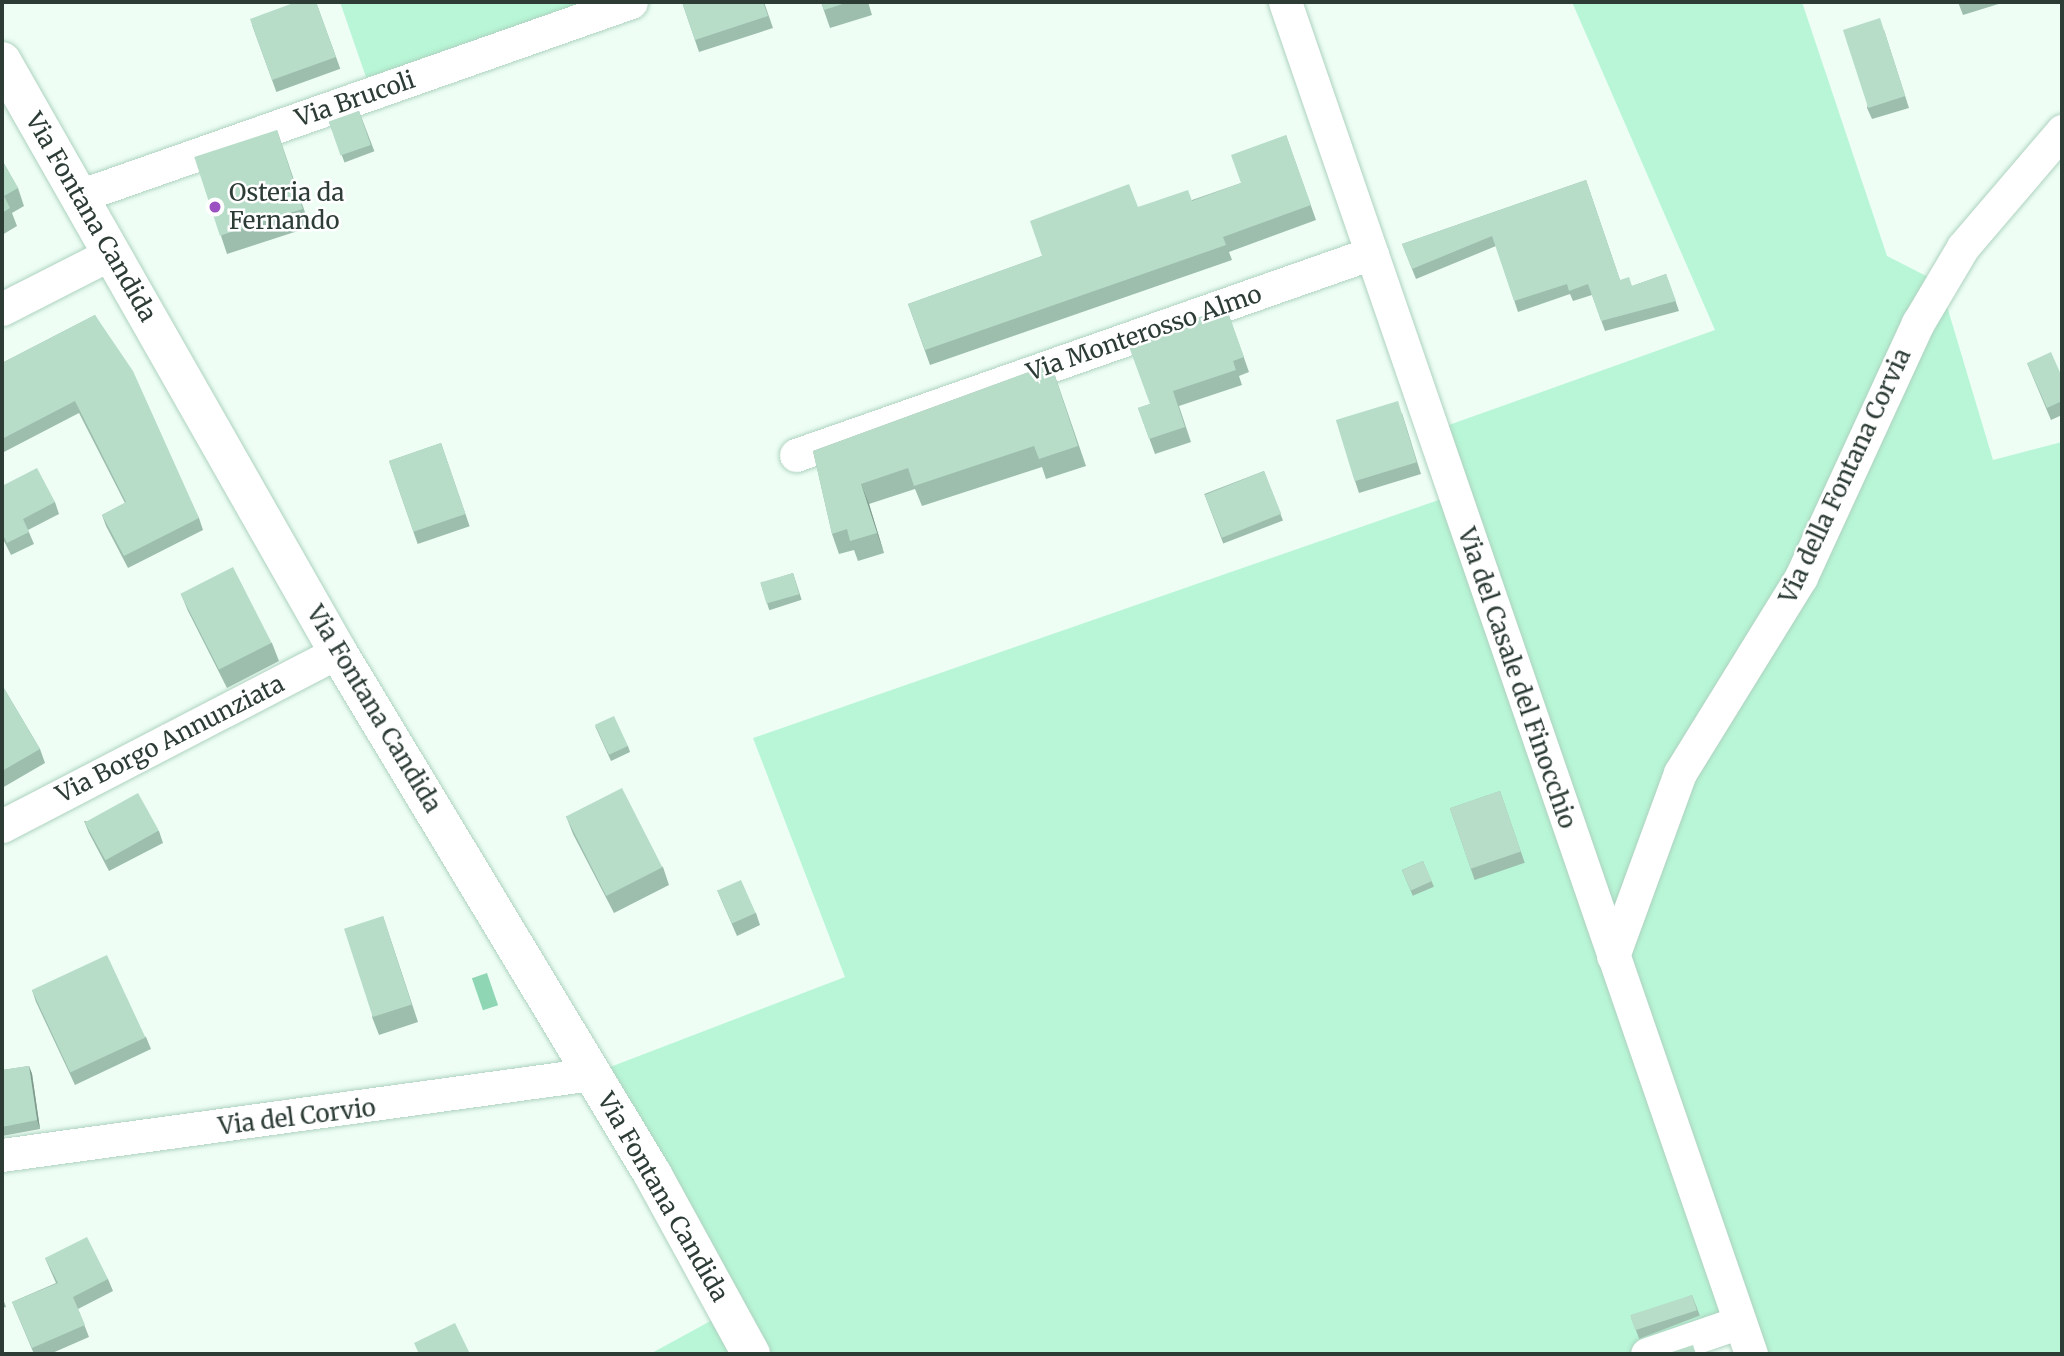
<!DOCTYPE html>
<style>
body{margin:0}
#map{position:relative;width:2064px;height:1356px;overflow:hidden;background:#eefef5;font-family:Merriweather,serif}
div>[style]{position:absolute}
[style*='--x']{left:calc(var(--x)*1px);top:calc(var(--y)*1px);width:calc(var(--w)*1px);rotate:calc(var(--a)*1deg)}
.green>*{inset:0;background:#b8f6d7}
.water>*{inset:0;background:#8fd7b4;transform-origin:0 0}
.roads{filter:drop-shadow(0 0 2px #add2bf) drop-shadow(0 0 2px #add2bf)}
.street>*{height:33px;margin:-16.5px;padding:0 16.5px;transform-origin:16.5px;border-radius:16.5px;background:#fff}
.secondary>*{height:38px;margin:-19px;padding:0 19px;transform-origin:19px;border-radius:19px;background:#fff}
.wall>*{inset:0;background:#9dbead;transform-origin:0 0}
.shaded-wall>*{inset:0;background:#809b8d}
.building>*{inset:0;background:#b7ddc9;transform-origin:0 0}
.dots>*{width:19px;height:19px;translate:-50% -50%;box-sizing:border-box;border:4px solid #fff;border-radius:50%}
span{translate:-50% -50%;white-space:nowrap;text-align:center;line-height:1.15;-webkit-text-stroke:5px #fff;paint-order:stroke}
.street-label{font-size:24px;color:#2d3d35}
.poi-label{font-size:24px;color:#2d3d35}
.left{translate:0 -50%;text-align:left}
.frame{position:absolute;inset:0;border:4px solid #2d3d35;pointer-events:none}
</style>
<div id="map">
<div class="green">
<i style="clip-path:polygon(340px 2px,594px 2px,367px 80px)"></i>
<i style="clip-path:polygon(1572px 2px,1802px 2px,1887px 256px,1940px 283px,1993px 460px,2062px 442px,2062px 1354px,1751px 1354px,1740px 1323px,1647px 1354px,650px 1354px,727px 1312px,592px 1074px,845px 977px,753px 738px,1453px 495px,1432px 431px,1715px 330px)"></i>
</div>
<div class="water">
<i style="left:487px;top:973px;width:34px;height:16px;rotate:71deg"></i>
</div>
<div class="roads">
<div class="street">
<i style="--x:1285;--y:2;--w:1430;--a:70.98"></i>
<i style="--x:79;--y:196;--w:585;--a:-19.36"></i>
<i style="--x:2;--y:309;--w:123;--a:-27"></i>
<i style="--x:796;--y:455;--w:610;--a:-19.33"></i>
<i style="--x:2;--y:826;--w:378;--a:-27.4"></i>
<i style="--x:1613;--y:956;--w:195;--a:-69.9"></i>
<i style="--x:1680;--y:773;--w:230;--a:-58.3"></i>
<i style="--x:1801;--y:577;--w:280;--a:-65.3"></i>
<i style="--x:1918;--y:323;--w:88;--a:-59.4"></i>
<i style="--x:1963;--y:247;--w:153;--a:-49.5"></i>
<i style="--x:2;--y:1155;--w:596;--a:-7.82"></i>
<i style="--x:1647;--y:1354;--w:98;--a:-19"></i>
</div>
<div class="secondary">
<i style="--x:2;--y:61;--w:680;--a:60.38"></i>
<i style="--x:338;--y:652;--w:611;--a:58.94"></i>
<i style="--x:653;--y:1175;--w:204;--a:61.3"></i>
</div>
</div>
<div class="wall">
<i style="left:316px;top:2px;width:71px;height:68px;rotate:70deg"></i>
<i style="clip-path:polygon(682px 2px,764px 2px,773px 28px,699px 52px)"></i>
<i style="clip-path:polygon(821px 2px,868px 2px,872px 15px,830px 28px)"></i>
<i style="clip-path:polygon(1958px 2px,2005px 2px,1963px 15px)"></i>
<i style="clip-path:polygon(1884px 30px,1909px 108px,1872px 119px,1867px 108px)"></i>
<i style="left:359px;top:111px;width:43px;height:32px;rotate:69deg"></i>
<i style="clip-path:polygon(277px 130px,310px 227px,227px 254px,221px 236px)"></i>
<i style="clip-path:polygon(1286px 135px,1316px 220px,1229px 252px,1232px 260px,930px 365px,908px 304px,1042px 256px,1138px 207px,1192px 200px,1241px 183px)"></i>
<i style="clip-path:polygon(2px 160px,18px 188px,24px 206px,12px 213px,17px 226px,2px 235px)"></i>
<i style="clip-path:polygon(1586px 180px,1620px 280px,1632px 286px,1666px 274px,1679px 311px,1605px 331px,1592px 295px,1573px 301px,1570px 294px,1518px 312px,1496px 246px,1416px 279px,1402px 244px)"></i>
<i style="clip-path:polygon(1226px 307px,1249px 372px,1239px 376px,1242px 385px,1179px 406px,1191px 442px,1155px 454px,1138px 408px,1150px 404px)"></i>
<i style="clip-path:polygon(95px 315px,199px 518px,203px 530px,128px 568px,106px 526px,102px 515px,125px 503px,79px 413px,2px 453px,2px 363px)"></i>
<i style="clip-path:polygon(2027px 363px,2062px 377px,2062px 415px,2051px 420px)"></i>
<i style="clip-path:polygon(1051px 364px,1086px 466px,1046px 479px,1042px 467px,922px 506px,915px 489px,869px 504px,884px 553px,858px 561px,854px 550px,839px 554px,832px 534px,813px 451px)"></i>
<i style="clip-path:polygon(1402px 413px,1421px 474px,1359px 493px,1355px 481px)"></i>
<i style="left:441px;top:443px;width:88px;height:55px;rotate:71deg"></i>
<i style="left:1264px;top:471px;width:53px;height:64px;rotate:69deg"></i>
<i style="clip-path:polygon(2px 486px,55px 502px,59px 514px,28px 530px,34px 544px,11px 555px,2px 537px)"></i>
<i style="left:793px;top:573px;width:28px;height:34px;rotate:72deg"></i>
<i style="clip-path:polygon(181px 594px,272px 643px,279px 661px,227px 688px,188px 611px)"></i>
<i style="clip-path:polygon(2px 685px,40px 749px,45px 763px,2px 788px)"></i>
<i style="clip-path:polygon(595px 726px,628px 746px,630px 752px,611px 761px)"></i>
<i style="left:1500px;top:791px;width:76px;height:53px;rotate:71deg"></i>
<i style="clip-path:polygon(566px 816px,663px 867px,669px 885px,614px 913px,573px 834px)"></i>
<i style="clip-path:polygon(84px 821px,159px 831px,163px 843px,109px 871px,89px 833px)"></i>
<i style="left:1423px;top:861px;width:28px;height:23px;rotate:67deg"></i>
<i style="clip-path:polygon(717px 890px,756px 913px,760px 925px,737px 936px)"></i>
<i style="clip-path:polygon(383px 916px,418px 1022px,379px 1035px,372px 1017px)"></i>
<i style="clip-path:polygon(32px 990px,146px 1037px,151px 1049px,75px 1085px,36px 1002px)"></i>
<i style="clip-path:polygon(29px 1066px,32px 1074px,40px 1129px,2px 1136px,2px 1070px)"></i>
<i style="clip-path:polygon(45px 1258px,108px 1279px,113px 1291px,78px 1309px,89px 1337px,50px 1354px,34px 1354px,12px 1302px,56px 1283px)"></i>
<i style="left:1692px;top:1295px;width:22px;height:65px;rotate:69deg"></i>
<i style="clip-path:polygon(2px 1296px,6px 1307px,2px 1308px)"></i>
</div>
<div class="shaded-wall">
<i style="clip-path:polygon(861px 484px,869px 504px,884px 553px,877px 533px)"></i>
<i style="clip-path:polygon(29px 1066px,32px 1074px,40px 1129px,37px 1120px)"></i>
</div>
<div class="building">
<i style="clip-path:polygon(296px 2px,316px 2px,336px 57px,272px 80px,250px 19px)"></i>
<i style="clip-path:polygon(682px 2px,763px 2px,768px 16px,695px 40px)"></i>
<i style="clip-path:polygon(821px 2px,849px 2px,824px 10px)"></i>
<i style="left:1880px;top:18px;width:82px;height:39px;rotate:72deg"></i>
<i style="left:359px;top:111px;width:36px;height:32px;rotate:71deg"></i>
<i style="left:277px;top:130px;width:83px;height:87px;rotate:72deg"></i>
<i style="clip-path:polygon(1286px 135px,1311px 205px,1223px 237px,1226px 245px,925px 350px,908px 304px,1042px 256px,1030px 221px,1129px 184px,1138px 207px,1188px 190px,1192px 201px,1241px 183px,1231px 155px)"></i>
<i style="clip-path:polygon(2px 160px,18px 188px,4px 196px,10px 208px,2px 213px)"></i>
<i style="clip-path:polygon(1586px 180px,1620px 280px,1629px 277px,1632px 286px,1666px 274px,1676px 301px,1601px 321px,1588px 284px,1569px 291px,1567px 284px,1514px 301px,1492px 236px,1412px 269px,1402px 244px)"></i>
<i style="clip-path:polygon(1226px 307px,1244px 357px,1233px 361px,1236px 370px,1173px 391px,1185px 427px,1149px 439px,1138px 408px,1150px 404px,1128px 344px)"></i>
<i style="clip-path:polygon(95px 315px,133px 371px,199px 518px,124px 556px,102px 515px,126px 502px,75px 401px,2px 439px,2px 363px)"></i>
<i style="clip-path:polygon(2051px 352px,2062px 377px,2062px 401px,2047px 408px,2027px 363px)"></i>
<i style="clip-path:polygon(1051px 364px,1078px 446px,1039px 459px,1034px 446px,914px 486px,908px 468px,861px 484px,877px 533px,850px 541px,847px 529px,832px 534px,813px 451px)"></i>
<i style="left:1398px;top:401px;width:64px;height:65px;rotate:73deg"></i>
<i style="left:441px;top:443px;width:75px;height:55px;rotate:71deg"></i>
<i style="clip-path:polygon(37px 468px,55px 502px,23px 519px,29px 532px,7px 543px,2px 533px,2px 486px)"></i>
<i style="left:1264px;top:471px;width:46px;height:64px;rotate:68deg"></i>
<i style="left:233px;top:567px;width:85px;height:59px;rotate:63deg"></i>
<i style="left:793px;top:573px;width:22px;height:34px;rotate:74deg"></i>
<i style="clip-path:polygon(2px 685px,40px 749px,2px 771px)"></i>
<i style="left:614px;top:716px;width:33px;height:21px;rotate:65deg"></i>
<i style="left:622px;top:788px;width:89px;height:63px;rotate:63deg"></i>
<i style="left:1500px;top:791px;width:64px;height:53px;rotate:71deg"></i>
<i style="left:138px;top:793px;width:43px;height:61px;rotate:61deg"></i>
<i style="left:1423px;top:861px;width:22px;height:23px;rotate:66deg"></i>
<i style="left:741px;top:880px;width:36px;height:26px;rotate:66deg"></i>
<i style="left:383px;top:916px;width:93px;height:41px;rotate:72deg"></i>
<i style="left:107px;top:955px;width:91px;height:83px;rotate:65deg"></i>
<i style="clip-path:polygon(29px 1066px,37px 1120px,2px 1127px,2px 1070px)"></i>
<i style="clip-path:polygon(87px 1237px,108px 1279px,73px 1297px,85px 1325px,32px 1348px,12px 1302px,58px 1283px,45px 1258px)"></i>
<i style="left:1692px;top:1295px;width:16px;height:65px;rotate:72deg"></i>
<i style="clip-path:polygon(455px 1323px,470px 1354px,419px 1354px,414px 1343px)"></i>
<i style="clip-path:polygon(1693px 1345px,1696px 1354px,1666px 1354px)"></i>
</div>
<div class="dots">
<i style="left:215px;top:207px;background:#9c51c3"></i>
</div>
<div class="street-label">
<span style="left:355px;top:99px;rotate:-19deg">Via Brucoli</span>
<span style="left:91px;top:217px;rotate:60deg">Via Fontana Candida</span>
<span style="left:1144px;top:333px;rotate:-19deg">Via Monterosso Almo</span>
<span style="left:1845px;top:476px;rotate:-65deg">Via della Fontana Corvia</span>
<span style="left:1517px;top:678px;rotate:71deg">Via del Casale del Finocchio</span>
<span style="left:374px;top:709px;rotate:59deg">Via Fontana Candida</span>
<span style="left:170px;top:739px;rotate:-27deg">Via Borgo Annunziata</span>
<span style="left:297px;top:1117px;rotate:-7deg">Via del Corvio</span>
<span style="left:663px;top:1197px;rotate:60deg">Via Fontana Candida</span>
</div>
<div class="poi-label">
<span class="left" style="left:229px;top:207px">Osteria da<br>Fernando</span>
</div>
<div class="frame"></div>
</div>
